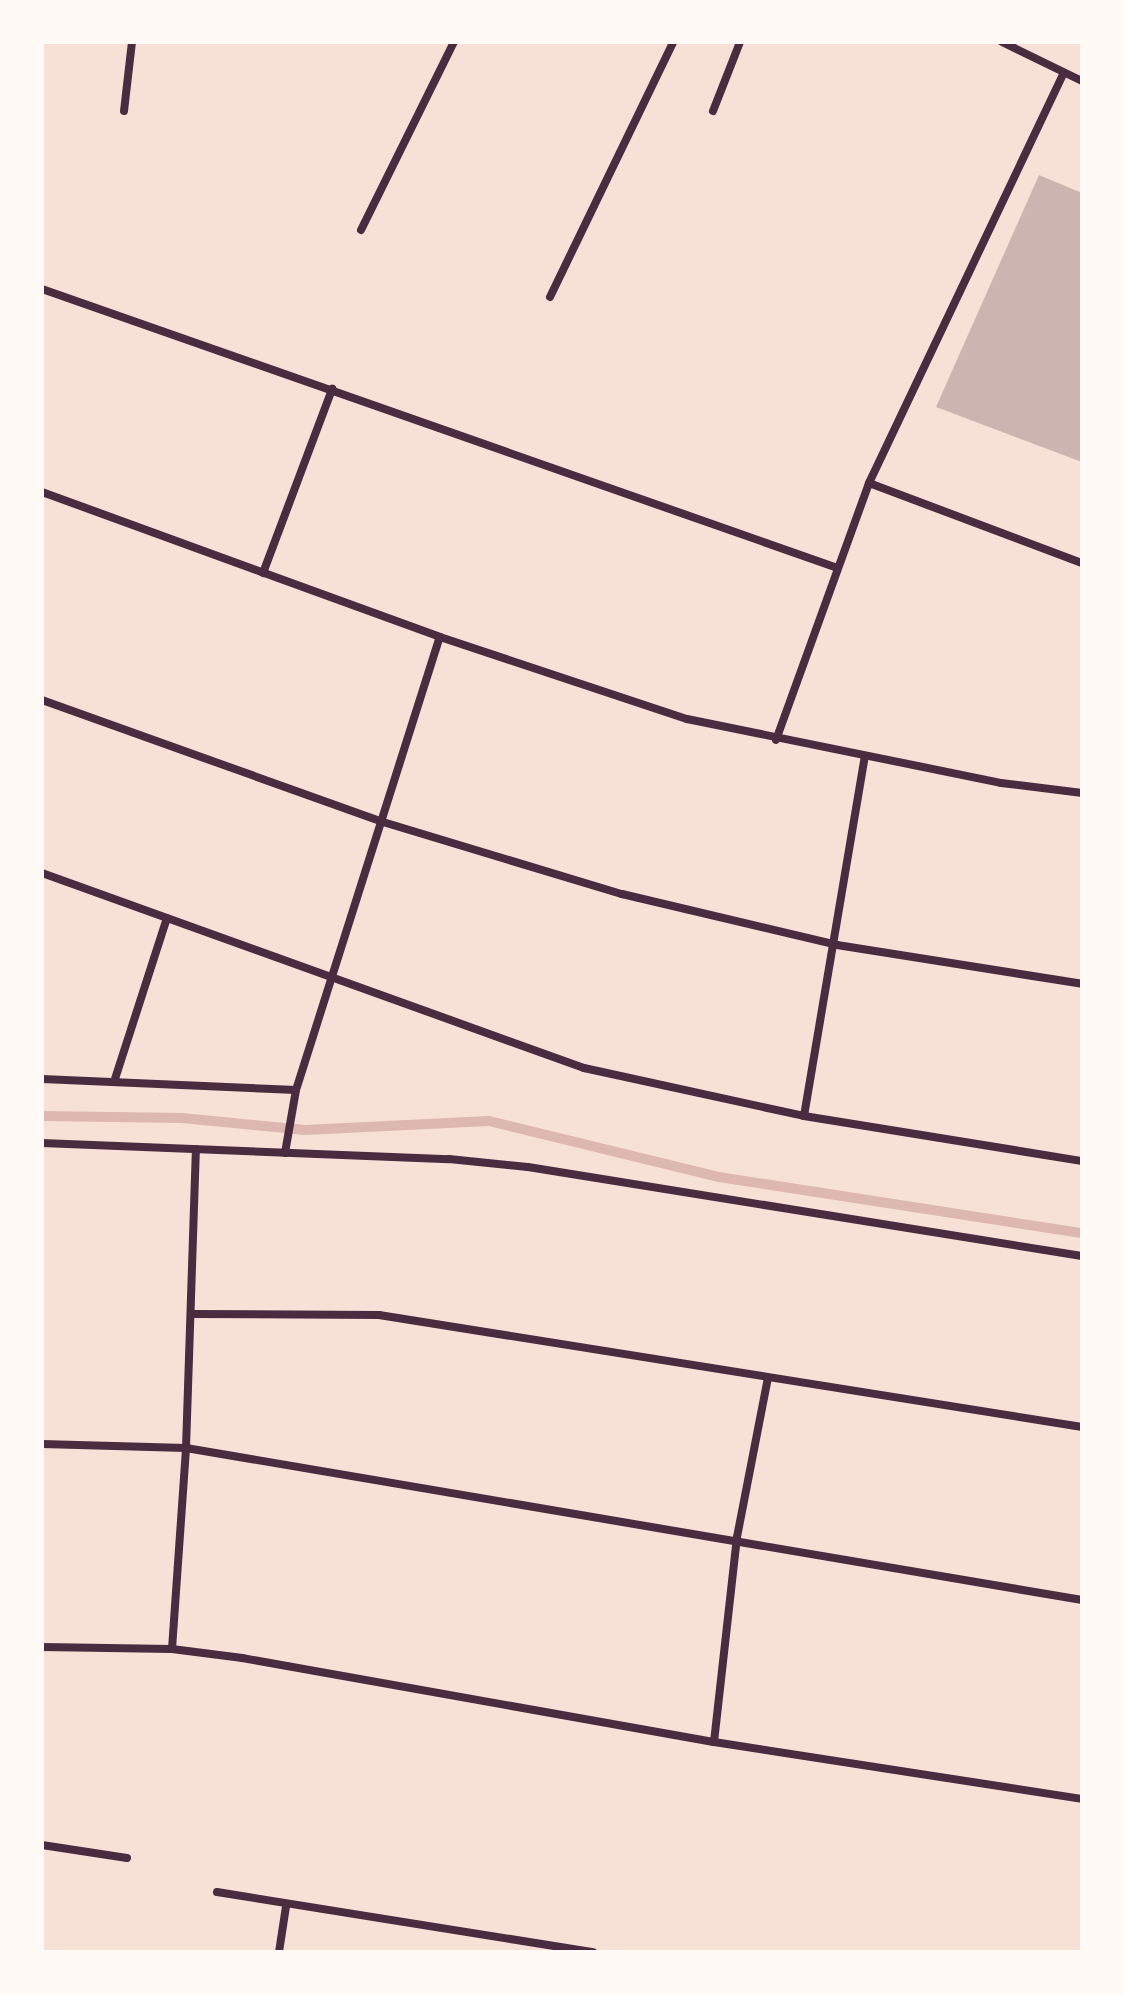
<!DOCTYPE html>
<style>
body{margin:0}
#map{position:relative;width:1124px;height:1994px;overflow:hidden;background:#f7e1d7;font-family:Literata,serif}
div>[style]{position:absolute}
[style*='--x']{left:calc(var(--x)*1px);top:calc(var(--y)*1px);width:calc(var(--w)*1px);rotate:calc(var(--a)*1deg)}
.stream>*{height:10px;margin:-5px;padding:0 5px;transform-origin:5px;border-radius:5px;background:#dcb8b0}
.building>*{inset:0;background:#ccb4b1}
.minor>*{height:8px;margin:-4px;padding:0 4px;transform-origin:4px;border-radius:4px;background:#4a2c40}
span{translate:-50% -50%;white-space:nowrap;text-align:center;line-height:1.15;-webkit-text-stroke:8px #fffaf5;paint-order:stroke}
.frame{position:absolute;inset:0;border:44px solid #fffaf5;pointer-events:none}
</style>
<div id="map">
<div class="stream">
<i style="--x:42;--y:1116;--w:140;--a:0.8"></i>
<i style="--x:182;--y:1118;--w:124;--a:5.6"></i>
<i style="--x:305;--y:1130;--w:184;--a:-2.8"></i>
<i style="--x:489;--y:1121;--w:237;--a:13.7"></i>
<i style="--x:719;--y:1177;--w:367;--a:8.8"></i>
</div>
<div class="building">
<i style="clip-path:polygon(1039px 175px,1082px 193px,1082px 462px,936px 407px)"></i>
</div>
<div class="minor">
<i style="--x:1002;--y:42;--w:89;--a:26"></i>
<i style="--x:124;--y:111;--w:69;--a:-83.4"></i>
<i style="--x:713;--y:111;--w:74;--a:-68.6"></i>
<i style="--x:361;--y:230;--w:210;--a:-63.7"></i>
<i style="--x:42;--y:289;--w:843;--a:19.32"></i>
<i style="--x:550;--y:297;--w:283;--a:-64.2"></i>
<i style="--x:869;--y:483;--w:228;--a:20.6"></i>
<i style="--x:42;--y:492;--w:424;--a:20"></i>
<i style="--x:440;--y:637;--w:260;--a:18.4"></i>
<i style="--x:687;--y:719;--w:320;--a:11.5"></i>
<i style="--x:1001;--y:783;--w:82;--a:7"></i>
<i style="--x:263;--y:573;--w:197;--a:-69.4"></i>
<i style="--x:42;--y:700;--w:362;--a:19.7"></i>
<i style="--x:383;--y:822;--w:250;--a:16.8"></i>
<i style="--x:622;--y:894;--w:221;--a:13.3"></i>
<i style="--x:837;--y:945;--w:248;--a:9"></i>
<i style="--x:776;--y:740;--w:273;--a:-70.1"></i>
<i style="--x:869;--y:483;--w:454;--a:-64.6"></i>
<i style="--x:42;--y:873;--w:576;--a:19.79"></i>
<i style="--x:584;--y:1068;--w:225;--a:12.3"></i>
<i style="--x:804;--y:1116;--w:282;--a:9.2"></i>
<i style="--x:42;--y:1079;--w:254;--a:2.5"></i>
<i style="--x:114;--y:1082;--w:172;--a:-72.1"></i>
<i style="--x:804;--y:1116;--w:365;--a:-80.4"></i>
<i style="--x:42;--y:1143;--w:407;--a:2.3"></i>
<i style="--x:449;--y:1159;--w:79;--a:5.8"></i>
<i style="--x:528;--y:1167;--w:561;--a:9.13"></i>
<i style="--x:285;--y:1153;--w:64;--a:-80.1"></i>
<i style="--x:296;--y:1090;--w:475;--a:-72.4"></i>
<i style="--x:191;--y:1314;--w:188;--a:0.3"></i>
<i style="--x:379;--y:1315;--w:712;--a:9.05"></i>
<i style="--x:42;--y:1444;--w:144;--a:1.6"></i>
<i style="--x:186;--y:1448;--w:909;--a:9.63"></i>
<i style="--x:42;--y:1647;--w:130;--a:0.9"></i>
<i style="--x:172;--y:1649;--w:71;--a:7.3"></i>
<i style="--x:242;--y:1658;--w:479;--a:10.1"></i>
<i style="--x:714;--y:1742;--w:372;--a:8.8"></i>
<i style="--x:172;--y:1649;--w:201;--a:-86"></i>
<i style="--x:186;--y:1448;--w:299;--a:-88.1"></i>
<i style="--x:714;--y:1742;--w:206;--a:-83.6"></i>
<i style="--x:737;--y:1537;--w:162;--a:-79"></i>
<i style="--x:42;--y:1845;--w:86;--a:8.7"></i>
<i style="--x:217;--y:1892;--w:381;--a:9.1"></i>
<i style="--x:279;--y:1952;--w:47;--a:-81.3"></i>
</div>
<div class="frame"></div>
</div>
